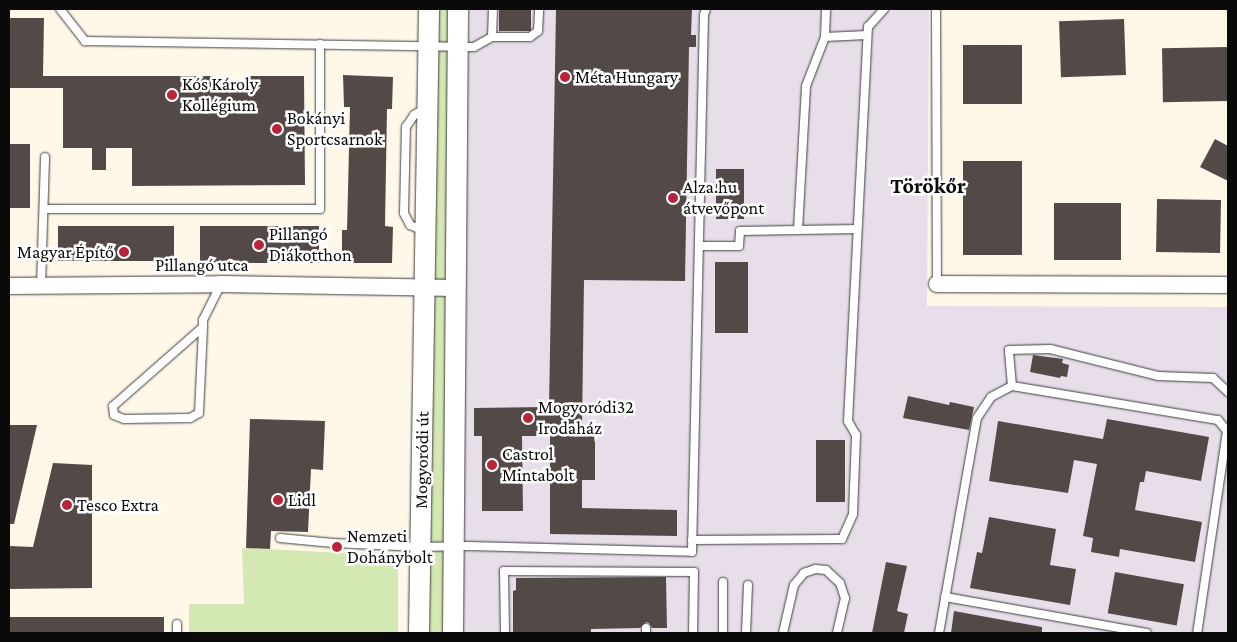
<!DOCTYPE html>
<meta charset="utf-8">
<style>
body{margin:0}
#map{position:relative;width:1237px;height:642px;overflow:hidden;background:#fff8e8;font-family:"Crimson Pro",serif}
div>[style]{position:absolute}
[style*='--x']{left:calc(var(--x)*1px);top:calc(var(--y)*1px);width:calc(var(--w)*1px);rotate:calc(var(--a)*1deg)}
.industrial>*{inset:0;background:#e7deea}
.green>*{inset:0;background:#d4e8b3}
.building>*{inset:0;background:#534a47;transform-origin:0 0}
.roads{filter:drop-shadow(0 0 1px #3d3d3d) drop-shadow(0 0 1px #3d3d3d)}
.service>*{height:8px;margin:-4px;padding:0 4px;transform-origin:4px;border-radius:4px;background:#fff}
.minor>*{height:16px;margin:-8px;padding:0 8px;transform-origin:8px;border-radius:8px;background:#fff}
.tertiary>*{height:20px;margin:-10px;padding:0 10px;transform-origin:10px;border-radius:10px;background:#fff}
.dots>*{width:14px;height:14px;translate:-50% -50%;box-sizing:border-box;border:2px solid #fff;border-radius:50%}
span{translate:-50% -50%;white-space:nowrap;text-align:center;line-height:1.15;-webkit-text-stroke:5px #fff;paint-order:stroke}
.poi-label{font-size:18px;color:#0a0a0a}
.left{translate:0 -50%;text-align:left}
.right{translate:-100% -50%;text-align:right}
.street-label{font-size:18px;color:#0a0a0a}
.district-label{font-size:22px;color:#0a0a0a;font-weight:700}
.frame{position:absolute;inset:0;border:10px solid #0a0a0a;pointer-events:none}
</style>
<div id="map">
<div class="industrial">
<i style="clip-path:polygon(469px 9px,929px 9px,927px 306px,1228px 307px,1228px 633px,457px 633px)"></i>
</div>
<div class="green">
<i style="clip-path:polygon(429px 9px,458px 9px,453px 633px,419px 633px)"></i>
<i style="clip-path:polygon(242px 548px,386px 555px,398px 561px,398px 633px,189px 633px,189px 604px,244px 604px)"></i>
</div>
<div class="building">
<i style="left:499px;top:9px;width:32px;height:22px"></i>
<i style="clip-path:polygon(556px 9px,692px 9px,691px 35px,696px 35px,696px 47px,689px 47px,685px 281px,584px 280px,582px 428px,595px 428px,595px 480px,582px 480px,582px 508px,677px 510px,677px 536px,550px 534px,550px 436px,522px 436px,523px 511px,482px 511px,482px 436px,474px 436px,474px 408px,549px 407px)"></i>
<i style="clip-path:polygon(9px 18px,44px 18px,43px 76px,212px 76px,212px 82px,248px 81px,248px 76px,304px 76px,305px 185px,132px 186px,132px 148px,106px 148px,106px 170px,92px 170px,92px 148px,63px 148px,63px 88px,9px 88px)"></i>
<i style="left:1124px;top:19px;width:56px;height:65px;rotate:88deg"></i>
<i style="left:963px;top:45px;width:59px;height:59px"></i>
<i style="left:1227px;top:47px;width:54px;height:65px;rotate:89deg"></i>
<i style="clip-path:polygon(343px 75px,393px 77px,392px 109px,387px 109px,385px 226px,393px 227px,392px 263px,342px 263px,342px 230px,347px 230px,350px 107px,344px 107px)"></i>
<i style="clip-path:polygon(1215px 139px,1228px 146px,1228px 181px,1200px 167px)"></i>
<i style="left:9px;top:144px;width:21px;height:64px"></i>
<i style="left:963px;top:161px;width:59px;height:94px"></i>
<i style="left:716px;top:169px;width:28px;height:50px"></i>
<i style="left:1157px;top:199px;width:64px;height:53px;rotate:1deg"></i>
<i style="left:1054px;top:203px;width:67px;height:57px"></i>
<i style="left:58px;top:226px;width:116px;height:35px"></i>
<i style="left:200px;top:226px;width:119px;height:37px"></i>
<i style="left:715px;top:262px;width:33px;height:71px"></i>
<i style="clip-path:polygon(1033px 355px,1063px 359px,1062px 363px,1069px 365px,1067px 377px,1061px 376px,1060px 378px,1030px 372px)"></i>
<i style="clip-path:polygon(908px 396px,949px 405px,950px 402px,974px 407px,969px 430px,903px 418px)"></i>
<i style="clip-path:polygon(250px 419px,325px 421px,323px 470px,311px 469px,308px 532px,271px 531px,270px 549px,246px 548px)"></i>
<i style="clip-path:polygon(1107px 419px,1209px 437px,1201px 481px,1146px 471px,1144px 482px,1140px 482px,1135px 510px,1202px 522px,1195px 562px,1120px 549px,1119px 557px,1091px 552px,1093px 538px,1083px 536px,1097px 464px,1074px 460px,1068px 493px,989px 481px,998px 421px,1103px 439px)"></i>
<i style="clip-path:polygon(9px 425px,37px 425px,14px 524px,9px 524px)"></i>
<i style="left:816px;top:440px;width:29px;height:62px"></i>
<i style="clip-path:polygon(53px 463px,92px 465px,92px 588px,9px 589px,9px 546px,33px 547px)"></i>
<i style="clip-path:polygon(989px 517px,1056px 529px,1050px 565px,1076px 569px,1070px 605px,970px 588px,977px 552px,982px 553px)"></i>
<i style="clip-path:polygon(886px 562px,907px 566px,897px 611px,908px 614px,904px 633px,872px 633px)"></i>
<i style="left:1115px;top:572px;width:70px;height:42px;rotate:10deg"></i>
<i style="clip-path:polygon(666px 577px,667px 628px,652px 628px,649px 623px,646px 622px,640px 628px,591px 629px,591px 633px,513px 633px,513px 591px,516px 590px,516px 578px)"></i>
<i style="clip-path:polygon(954px 611px,1042px 627px,1042px 633px,951px 633px)"></i>
<i style="left:164px;top:617px;width:16px;height:155px;rotate:90deg"></i>
</div>
<div class="roads">
<div class="service">
<i style="--x:60;--y:9;--w:41;--a:52"></i>
<i style="--x:85;--y:41;--w:373;--a:0.9"></i>
<i style="--x:458;--y:47;--w:16;--a:0"></i>
<i style="--x:474;--y:47;--w:21;--a:-29"></i>
<i style="--x:492;--y:37;--w:28;--a:-88"></i>
<i style="--x:826;--y:9;--w:28;--a:92"></i>
<i style="--x:825;--y:37;--w:42;--a:-2.7"></i>
<i style="--x:936;--y:9;--w:275;--a:89.8"></i>
<i style="--x:492;--y:37;--w:38;--a:0"></i>
<i style="--x:530;--y:37;--w:10;--a:-37"></i>
<i style="--x:538;--y:31;--w:22;--a:-87"></i>
<i style="--x:44;--y:209;--w:276;--a:0"></i>
<i style="--x:320;--y:209;--w:165;--a:-90"></i>
<i style="--x:798;--y:230;--w:144;--a:-86.8"></i>
<i style="--x:806;--y:86;--w:53;--a:-68.8"></i>
<i style="--x:424;--y:231;--w:15;--a:-157"></i>
<i style="--x:410;--y:225;--w:13;--a:-117"></i>
<i style="--x:404;--y:213;--w:86;--a:-88.7"></i>
<i style="--x:406;--y:127;--w:14;--a:-56"></i>
<i style="--x:414;--y:115;--w:14;--a:-30"></i>
<i style="--x:699;--y:246;--w:40;--a:0"></i>
<i style="--x:739;--y:246;--w:15;--a:-86"></i>
<i style="--x:740;--y:231;--w:117;--a:-1"></i>
<i style="--x:41;--y:286;--w:129;--a:-88.2"></i>
<i style="--x:203;--y:327;--w:120;--a:138.7"></i>
<i style="--x:113;--y:406;--w:9;--a:84"></i>
<i style="--x:114;--y:415;--w:11;--a:22"></i>
<i style="--x:124;--y:419;--w:66;--a:-0.9"></i>
<i style="--x:190;--y:418;--w:10;--a:-29"></i>
<i style="--x:199;--y:413;--w:86;--a:-87.3"></i>
<i style="--x:203;--y:327;--w:7;--a:-90"></i>
<i style="--x:203;--y:320;--w:40;--a:-63.4"></i>
<i style="--x:1012;--y:386;--w:36;--a:-95"></i>
<i style="--x:1009;--y:350;--w:41;--a:-1.4"></i>
<i style="--x:1050;--y:349;--w:111;--a:14"></i>
<i style="--x:1158;--y:376;--w:55;--a:2.1"></i>
<i style="--x:1213;--y:378;--w:21;--a:43"></i>
<i style="--x:280;--y:538;--w:53;--a:5.4"></i>
<i style="--x:333;--y:543;--w:87;--a:2.6"></i>
<i style="--x:420;--y:547;--w:48;--a:-1.2"></i>
<i style="--x:468;--y:546;--w:224;--a:1.5"></i>
<i style="--x:692;--y:552;--w:537;--a:-88.72"></i>
<i style="--x:704;--y:15;--w:6;--a:-72"></i>
<i style="--x:692;--y:540;--w:150;--a:-0.4"></i>
<i style="--x:842;--y:539;--w:27;--a:-66"></i>
<i style="--x:853;--y:514;--w:79;--a:-87.8"></i>
<i style="--x:856;--y:435;--w:16;--a:-120"></i>
<i style="--x:848;--y:421;--w:395;--a:-87.1"></i>
<i style="--x:868;--y:27;--w:24;--a:-48"></i>
<i style="--x:945;--y:597;--w:205;--a:10.1"></i>
<i style="--x:177;--y:624;--w:9;--a:90"></i>
<i style="--x:505;--y:633;--w:62;--a:-90.9"></i>
<i style="--x:504;--y:571;--w:190;--a:0.3"></i>
<i style="--x:694;--y:572;--w:61;--a:90.9"></i>
<i style="--x:646;--y:633;--w:5;--a:-90"></i>
<i style="--x:723;--y:633;--w:51;--a:-90"></i>
<i style="--x:746;--y:633;--w:48;--a:-87.6"></i>
<i style="--x:783;--y:633;--w:49;--a:-77.1"></i>
<i style="--x:794;--y:585;--w:16;--a:-50"></i>
<i style="--x:804;--y:573;--w:12;--a:-20"></i>
<i style="--x:815;--y:569;--w:11;--a:5"></i>
<i style="--x:826;--y:570;--w:19;--a:43"></i>
<i style="--x:840;--y:583;--w:16;--a:72"></i>
<i style="--x:845;--y:598;--w:36;--a:103"></i>
<i style="--x:939;--y:633;--w:218;--a:-80"></i>
<i style="--x:977;--y:418;--w:25;--a:-56"></i>
<i style="--x:991;--y:397;--w:24;--a:-28"></i>
<i style="--x:1012;--y:386;--w:209;--a:9.4"></i>
<i style="--x:1218;--y:420;--w:14;--a:51"></i>
<i style="--x:1227;--y:431;--w:204;--a:98.4"></i>
</div>
<div class="minor">
<i style="--x:937;--y:284;--w:291;--a:0.2"></i>
<i style="--x:9;--y:286;--w:212;--a:-0.5"></i>
<i style="--x:221;--y:284;--w:235;--a:1"></i>
</div>
<div class="tertiary">
<i style="--x:419;--y:633;--w:624;--a:-89.08"></i>
<i style="--x:453;--y:633;--w:624;--a:-89.54"></i>
</div>
</div>
<div class="dots">
<i style="left:565px;top:77px;background:#b8243c"></i>
<i style="left:172px;top:95px;background:#b8243c"></i>
<i style="left:277px;top:129px;background:#b8243c"></i>
<i style="left:673px;top:198px;background:#b8243c"></i>
<i style="left:259px;top:245px;background:#b8243c"></i>
<i style="left:124px;top:252px;background:#b8243c"></i>
<i style="left:528px;top:418px;background:#b8243c"></i>
<i style="left:492px;top:465px;background:#b8243c"></i>
<i style="left:278px;top:500px;background:#b8243c"></i>
<i style="left:67px;top:505px;background:#b8243c"></i>
<i style="left:337px;top:547px;background:#b8243c"></i>
</div>
<div class="poi-label">
<span class="left" style="left:575px;top:77px">Méta Hungary</span>
<span class="left" style="left:182px;top:95px">Kós Károly<br>Kollégium</span>
<span class="left" style="left:287px;top:129px">Bokányi<br>Sportcsarnok</span>
<span class="left" style="left:683px;top:198px">Alza.hu<br>átvevőpont</span>
<span class="left" style="left:269px;top:245px">Pillangó<br>Diákotthon</span>
<span class="right" style="left:114px;top:252px">Magyar Építő</span>
<span class="left" style="left:538px;top:418px">Mogyoródi32<br>Irodaház</span>
<span class="left" style="left:502px;top:465px">Castrol<br>Mintabolt</span>
<span class="left" style="left:288px;top:500px">Lidl</span>
<span class="left" style="left:77px;top:505px">Tesco Extra</span>
<span class="left" style="left:347px;top:547px">Nemzeti<br>Dohánybolt</span>
</div>
<div class="street-label">
<span style="left:202px;top:265px">Pillangó utca</span>
<span style="left:422px;top:460px;rotate:-89deg">Mogyoródi út</span>
</div>
<div class="district-label">
<span style="left:928px;top:186px">Törökőr</span>
</div>
<div class="frame"></div>
</div>
